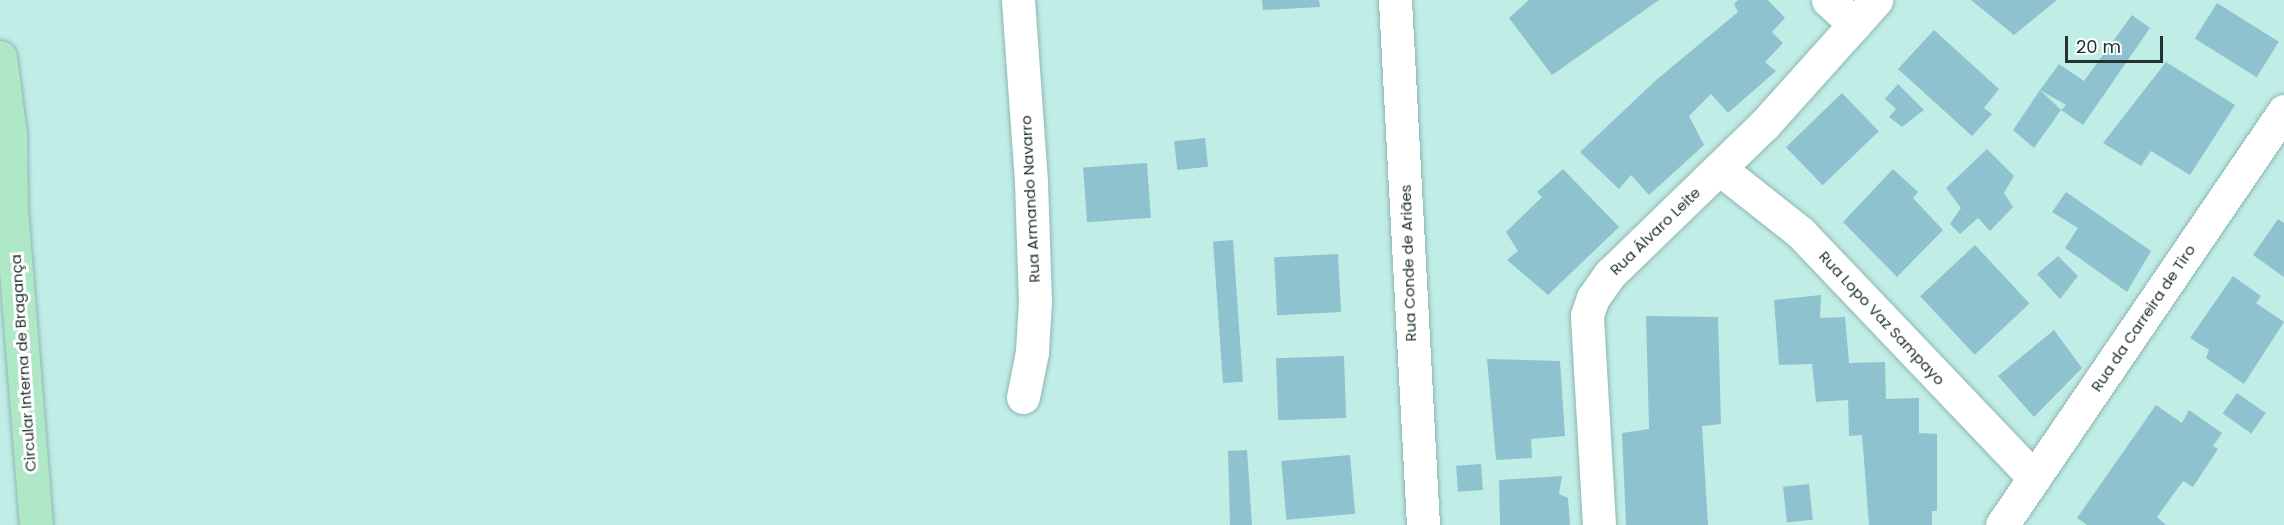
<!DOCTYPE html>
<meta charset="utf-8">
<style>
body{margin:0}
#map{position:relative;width:2284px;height:525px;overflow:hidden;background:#c1ede7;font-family:Poppins,sans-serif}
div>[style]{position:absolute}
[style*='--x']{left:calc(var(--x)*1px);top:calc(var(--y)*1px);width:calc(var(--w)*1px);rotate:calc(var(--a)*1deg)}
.building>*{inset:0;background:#8fc2cf;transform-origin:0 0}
.roads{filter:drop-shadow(0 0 2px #8db7b2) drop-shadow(0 0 2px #8db7b2)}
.minor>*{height:33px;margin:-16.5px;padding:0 16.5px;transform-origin:16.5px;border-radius:16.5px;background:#fff}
.major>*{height:33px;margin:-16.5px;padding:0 16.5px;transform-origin:16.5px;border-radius:16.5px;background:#aee8c7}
span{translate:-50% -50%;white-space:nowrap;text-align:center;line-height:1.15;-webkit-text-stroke:6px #fff;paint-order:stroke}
.street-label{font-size:15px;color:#223331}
.scale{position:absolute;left:2065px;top:36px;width:98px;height:27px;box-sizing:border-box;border:3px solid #223331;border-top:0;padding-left:8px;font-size:18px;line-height:21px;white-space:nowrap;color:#223331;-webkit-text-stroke:4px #fff;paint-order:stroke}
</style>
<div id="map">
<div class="building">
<i style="clip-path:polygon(1262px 0,1319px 0,1320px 7px,1263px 10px)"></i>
<i style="clip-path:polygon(1529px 0,1659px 0,1552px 75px,1509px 18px)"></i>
<i style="clip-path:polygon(1738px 0,1768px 0,1785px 18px,1772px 32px,1783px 43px,1765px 62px,1776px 71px,1728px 113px,1711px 94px,1689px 116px,1704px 145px,1649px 195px,1631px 175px,1619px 189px,1580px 152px,1655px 81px,1738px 12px,1734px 4px)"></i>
<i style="clip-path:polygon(1971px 0,2057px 0,2014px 35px)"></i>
<i style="left:2217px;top:3px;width:73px;height:42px;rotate:32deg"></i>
<i style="clip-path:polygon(2132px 15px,2150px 28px,2083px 125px,2061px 110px,2066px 105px,2040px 90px,2059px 64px,2084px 81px)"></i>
<i style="clip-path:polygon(1934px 30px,1999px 89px,1984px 108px,1992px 114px,1972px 136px,1898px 69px)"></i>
<i style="clip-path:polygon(2166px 62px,2235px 105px,2190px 175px,2151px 151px,2141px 166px,2103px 143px)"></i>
<i style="clip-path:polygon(1898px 84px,1924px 110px,1902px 127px,1889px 117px,1896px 109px,1885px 99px)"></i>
<i style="clip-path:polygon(2040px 90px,2061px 110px,2034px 148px,2013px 130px)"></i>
<i style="left:1842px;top:93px;width:53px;height:78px;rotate:46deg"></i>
<i style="left:1205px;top:138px;width:29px;height:31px;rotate:84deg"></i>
<i style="clip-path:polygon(1987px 149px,2014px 176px,2004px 193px,2013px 207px,1990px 231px,1978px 218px,1960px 234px,1950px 224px,1961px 208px,1946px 188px)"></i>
<i style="left:1147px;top:163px;width:55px;height:64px;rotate:86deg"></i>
<i style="clip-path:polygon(1563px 169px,1619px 227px,1548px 295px,1507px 260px,1518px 251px,1506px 232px,1542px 197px,1537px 192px)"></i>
<i style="clip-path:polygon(1893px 169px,1918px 192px,1913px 198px,1943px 230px,1897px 277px,1843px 222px)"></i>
<i style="clip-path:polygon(2066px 192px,2151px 251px,2127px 292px,2065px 248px,2078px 228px,2052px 212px)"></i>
<i style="clip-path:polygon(2278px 219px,2284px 223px,2284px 277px,2253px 255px)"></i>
<i style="left:1233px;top:240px;width:142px;height:20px;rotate:86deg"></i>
<i style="left:1975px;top:245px;width:80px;height:75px;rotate:47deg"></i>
<i style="left:1338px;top:254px;width:58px;height:64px;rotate:87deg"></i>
<i style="clip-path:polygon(2058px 256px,2078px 276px,2060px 299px,2037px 274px)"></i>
<i style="clip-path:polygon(2233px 276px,2261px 296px,2256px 303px,2284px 322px,2244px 384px,2206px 358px,2209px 350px,2190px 338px)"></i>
<i style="clip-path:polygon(1821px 295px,1820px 318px,1845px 317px,1849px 363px,1885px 362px,1886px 399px,1919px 398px,1919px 433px,1937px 434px,1937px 511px,1932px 511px,1932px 525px,1869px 525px,1862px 435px,1849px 436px,1848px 400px,1816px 402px,1812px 364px,1779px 365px,1774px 300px)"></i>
<i style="clip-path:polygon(1646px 316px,1718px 317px,1721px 424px,1702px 426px,1708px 525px,1626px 525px,1622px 433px,1649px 429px)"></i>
<i style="clip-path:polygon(2054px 330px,2082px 368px,2034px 417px,1998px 376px)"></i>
<i style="left:1344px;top:356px;width:62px;height:68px;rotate:88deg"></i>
<i style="clip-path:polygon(1487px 359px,1560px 361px,1565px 436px,1531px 439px,1532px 458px,1496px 460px)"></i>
<i style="left:2237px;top:393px;width:35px;height:25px;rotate:35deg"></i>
<i style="clip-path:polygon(2156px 405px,2182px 423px,2189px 410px,2222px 433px,2213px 446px,2218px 449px,2193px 487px,2183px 481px,2157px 517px,2166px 525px,2087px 525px,2077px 518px)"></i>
<i style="clip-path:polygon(1247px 450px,1252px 525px,1230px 525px,1228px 451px)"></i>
<i style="left:1350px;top:455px;width:59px;height:69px;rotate:85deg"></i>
<i style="left:1481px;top:464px;width:26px;height:25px;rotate:86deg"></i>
<i style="clip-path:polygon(1562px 476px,1559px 494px,1568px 498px,1570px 525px,1500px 525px,1499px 480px)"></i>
<i style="left:1809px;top:484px;width:36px;height:26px;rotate:84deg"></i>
</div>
<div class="roads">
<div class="minor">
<i style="--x:1018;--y:0;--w:182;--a:85.9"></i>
<i style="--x:1031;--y:182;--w:119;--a:88.1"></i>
<i style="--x:1035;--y:301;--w:51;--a:93.4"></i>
<i style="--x:1032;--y:352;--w:46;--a:101.3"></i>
<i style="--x:1395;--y:0;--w:526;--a:86.95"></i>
<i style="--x:1828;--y:0;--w:36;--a:42"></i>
<i style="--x:1720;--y:169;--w:103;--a:38.3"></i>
<i style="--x:1801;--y:233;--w:338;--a:46.4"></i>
<i style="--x:1599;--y:525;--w:210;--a:-93.3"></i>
<i style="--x:1587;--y:315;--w:18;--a:-71"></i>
<i style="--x:1593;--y:298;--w:29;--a:-55"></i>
<i style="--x:1610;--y:274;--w:214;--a:-44.1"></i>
<i style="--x:1764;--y:125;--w:168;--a:-48.1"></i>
<i style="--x:2002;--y:525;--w:501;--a:-55.74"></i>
</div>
<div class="major">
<i style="--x:0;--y:57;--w:78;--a:82.6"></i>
<i style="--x:10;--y:134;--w:74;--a:89.2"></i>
<i style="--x:11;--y:208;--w:318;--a:85.5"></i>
</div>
</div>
<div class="street-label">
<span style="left:1030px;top:199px;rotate:-93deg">Rua Armando Navarro</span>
<span style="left:1655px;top:231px;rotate:-44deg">Rua Álvaro Leite</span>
<span style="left:1408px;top:263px;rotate:-92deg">Rua Conde de Ariães</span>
<span style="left:1882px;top:318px;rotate:47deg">Rua Lopo Vaz Sampayo</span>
<span style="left:2143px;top:318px;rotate:-56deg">Rua da Carreira de Tiro</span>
<span style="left:23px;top:363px;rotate:-94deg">Circular Interna de Bragança</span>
</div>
<div class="scale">20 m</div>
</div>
